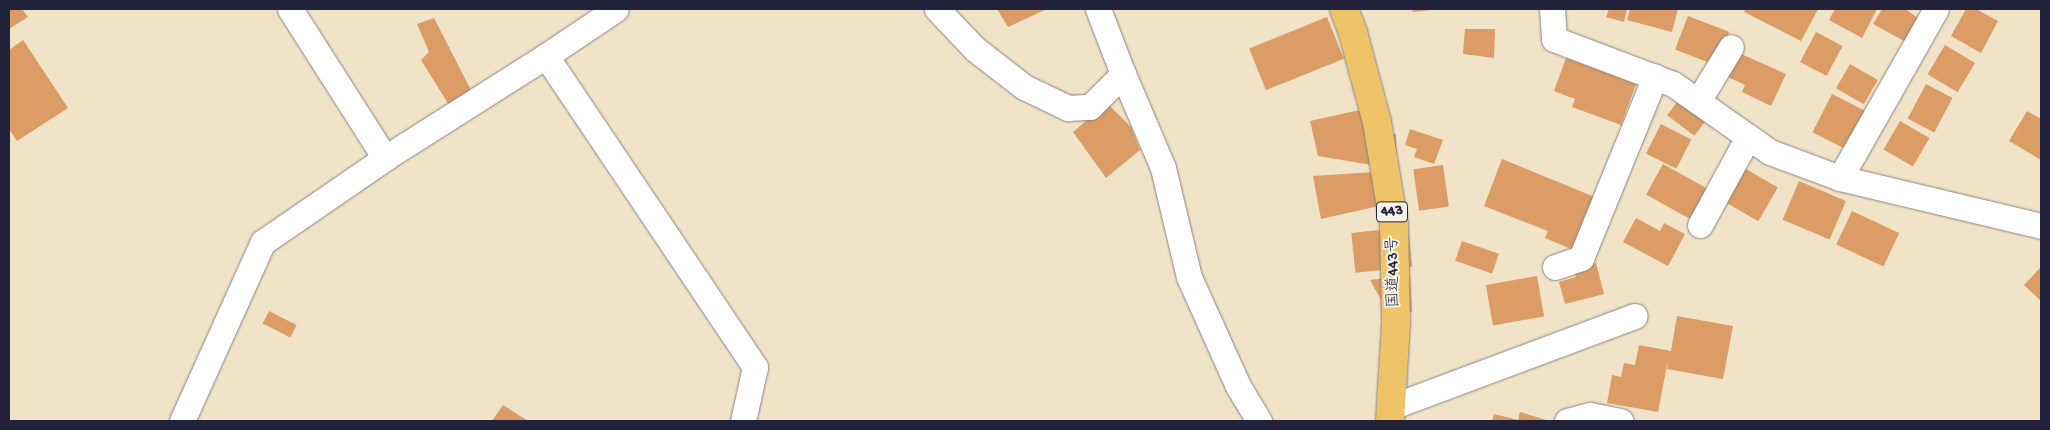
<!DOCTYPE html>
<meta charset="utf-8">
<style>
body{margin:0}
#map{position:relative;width:2050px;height:430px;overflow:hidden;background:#f1e3c7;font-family:"Gochi Hand","Klee One",sans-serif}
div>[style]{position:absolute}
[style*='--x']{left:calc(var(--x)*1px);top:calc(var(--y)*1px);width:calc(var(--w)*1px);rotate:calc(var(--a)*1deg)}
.building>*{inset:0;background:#db9c65;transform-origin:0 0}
.roads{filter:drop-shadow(0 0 1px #8a8281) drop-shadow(0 0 1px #8a8281)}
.minor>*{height:25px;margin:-12.5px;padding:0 12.5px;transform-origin:12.5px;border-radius:12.5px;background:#fff}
.highway>*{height:28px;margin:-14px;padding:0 14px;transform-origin:14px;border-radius:14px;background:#efc469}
span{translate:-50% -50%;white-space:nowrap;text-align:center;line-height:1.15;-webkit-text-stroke:4px #f7f3e8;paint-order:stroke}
.shield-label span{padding:1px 4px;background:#f7f3e8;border:1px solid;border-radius:4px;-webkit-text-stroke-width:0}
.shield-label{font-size:15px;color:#22223b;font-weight:700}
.street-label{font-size:16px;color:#22223b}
.frame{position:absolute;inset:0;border:10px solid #22223b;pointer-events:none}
</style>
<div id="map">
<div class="building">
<i style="clip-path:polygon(9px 9px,22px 9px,28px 17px,9px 29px)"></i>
<i style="clip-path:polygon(997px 9px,1047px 9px,1008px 27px)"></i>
<i style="clip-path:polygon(1412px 9px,1431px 9px,1431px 10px,1413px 12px)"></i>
<i style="clip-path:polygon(1609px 9px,1627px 9px,1624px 22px,1606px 17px)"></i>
<i style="clip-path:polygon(1630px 9px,1678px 9px,1672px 32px,1627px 20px)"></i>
<i style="clip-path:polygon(1746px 9px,1818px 9px,1801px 41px,1744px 12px)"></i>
<i style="clip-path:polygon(1835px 9px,1877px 9px,1862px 38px,1829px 20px)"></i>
<i style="clip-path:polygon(1882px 9px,1905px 9px,1918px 18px,1904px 41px,1873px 24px)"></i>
<i style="clip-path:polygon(1966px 9px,1976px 9px,1998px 21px,1981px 53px,1951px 36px)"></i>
<i style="left:1688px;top:16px;width:44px;height:36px;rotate:21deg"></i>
<i style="left:1327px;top:17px;width:45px;height:84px;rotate:68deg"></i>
<i style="clip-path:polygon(434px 18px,473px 94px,449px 105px,421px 60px,429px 52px,417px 24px)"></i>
<i style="clip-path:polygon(1465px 29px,1495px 29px,1494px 58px,1463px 54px)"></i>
<i style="left:1816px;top:32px;width:30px;height:34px;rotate:28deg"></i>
<i style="clip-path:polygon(23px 40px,68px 108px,17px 141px,9px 129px,9px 50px)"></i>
<i style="left:1945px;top:45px;width:35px;height:34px;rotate:31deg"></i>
<i style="clip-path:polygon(1739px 53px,1786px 74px,1771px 106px,1742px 92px,1745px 85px,1728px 77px)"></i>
<i style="clip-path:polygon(1566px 58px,1636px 84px,1621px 125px,1572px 107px,1575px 99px,1554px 91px)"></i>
<i style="left:1850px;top:64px;width:32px;height:28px;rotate:30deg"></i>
<i style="left:1926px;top:84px;width:30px;height:39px;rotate:28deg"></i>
<i style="left:1832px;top:94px;width:39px;height:43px;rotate:27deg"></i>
<i style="left:1681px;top:97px;width:34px;height:23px;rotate:37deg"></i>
<i style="clip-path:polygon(1107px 103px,1131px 127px,1140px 150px,1106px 178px,1073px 132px)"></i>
<i style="clip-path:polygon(1364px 109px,1372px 137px,1396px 134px,1397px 163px,1372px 165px,1318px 156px,1310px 121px)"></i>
<i style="clip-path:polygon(2027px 111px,2041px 119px,2041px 160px,2009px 141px)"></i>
<i style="left:1900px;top:121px;width:34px;height:33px;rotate:30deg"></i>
<i style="left:1661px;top:124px;width:34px;height:33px;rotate:27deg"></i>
<i style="clip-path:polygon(1410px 129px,1443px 140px,1434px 164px,1414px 157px,1417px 149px,1405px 145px)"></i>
<i style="clip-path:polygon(1502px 159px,1597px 198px,1576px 251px,1545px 238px,1548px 231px,1484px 206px)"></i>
<i style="left:1663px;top:164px;width:56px;height:35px;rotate:29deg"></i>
<i style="left:1443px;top:165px;width:42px;height:30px;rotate:82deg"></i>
<i style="left:1744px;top:168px;width:39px;height:39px;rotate:30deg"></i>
<i style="clip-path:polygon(1374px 172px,1379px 206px,1321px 219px,1313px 176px)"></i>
<i style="left:1799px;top:181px;width:51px;height:42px;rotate:23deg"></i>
<i style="left:1852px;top:211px;width:52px;height:37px;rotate:25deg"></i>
<i style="clip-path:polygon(1636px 218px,1660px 231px,1664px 223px,1685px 234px,1668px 266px,1623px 242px)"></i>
<i style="left:1408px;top:227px;width:40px;height:57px;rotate:84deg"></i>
<i style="left:1462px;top:241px;width:39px;height:21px;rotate:19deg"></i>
<i style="clip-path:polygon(1596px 263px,1604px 294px,1565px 304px,1559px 282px,1576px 277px,1573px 268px)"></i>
<i style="clip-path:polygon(2041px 267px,2041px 301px,2024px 285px)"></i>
<i style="clip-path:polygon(1410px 275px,1412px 312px,1384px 305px,1370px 280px)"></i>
<i style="left:1537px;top:276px;width:41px;height:52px;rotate:80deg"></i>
<i style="left:269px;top:311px;width:31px;height:14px;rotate:27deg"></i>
<i style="clip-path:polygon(1677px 316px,1733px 326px,1723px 379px,1667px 369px,1668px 360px,1658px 412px,1607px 403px,1612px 375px,1621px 377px,1624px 363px,1635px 365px,1639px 345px,1671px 351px)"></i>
<i style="clip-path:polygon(503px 405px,528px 421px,492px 421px)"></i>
<i style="clip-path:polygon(1520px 412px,1550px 421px,1492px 421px,1494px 414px,1518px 420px)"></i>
</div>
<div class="roads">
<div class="minor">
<i style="--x:290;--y:9;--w:177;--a:57.5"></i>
<i style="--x:937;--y:9;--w:55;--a:46.5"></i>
<i style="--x:975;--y:49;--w:62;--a:37.8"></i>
<i style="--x:1024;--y:87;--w:49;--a:25.5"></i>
<i style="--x:1068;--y:108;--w:22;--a:-3"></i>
<i style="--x:1090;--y:107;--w:47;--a:-45"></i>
<i style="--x:1123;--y:74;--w:70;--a:-111"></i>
<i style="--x:1552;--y:9;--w:30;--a:86"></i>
<i style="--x:1554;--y:39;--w:127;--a:20.7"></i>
<i style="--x:1673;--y:84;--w:118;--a:35"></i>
<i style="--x:1770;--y:152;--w:75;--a:20.4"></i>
<i style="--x:1840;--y:178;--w:207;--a:13.4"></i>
<i style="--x:546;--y:56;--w:375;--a:56.1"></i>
<i style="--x:755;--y:367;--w:55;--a:102.5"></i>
<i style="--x:1123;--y:74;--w:102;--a:66.9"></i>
<i style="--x:1163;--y:168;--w:112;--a:76.6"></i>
<i style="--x:1189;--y:277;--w:120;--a:65.8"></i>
<i style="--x:1238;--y:386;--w:41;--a:59"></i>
<i style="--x:1698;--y:101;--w:63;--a:-58.6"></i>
<i style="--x:1840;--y:178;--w:194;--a:-60.4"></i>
<i style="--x:1700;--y:225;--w:100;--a:-61.4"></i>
<i style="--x:1555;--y:267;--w:28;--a:-19"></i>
<i style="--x:1581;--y:258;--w:196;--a:-67.8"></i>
<i style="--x:1391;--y:407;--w:260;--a:-20.5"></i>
<i style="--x:182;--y:421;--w:196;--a:-65.7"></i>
<i style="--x:263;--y:242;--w:148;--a:-34.5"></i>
<i style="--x:385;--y:158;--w:191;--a:-32.4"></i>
<i style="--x:546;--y:56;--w:84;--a:-33.9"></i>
<i style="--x:1567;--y:421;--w:24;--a:-15"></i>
<i style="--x:1590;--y:415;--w:31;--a:11"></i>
</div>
<div class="highway">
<i style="--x:1344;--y:9;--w:26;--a:69"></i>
<i style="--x:1353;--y:33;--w:92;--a:74.9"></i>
<i style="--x:1377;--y:122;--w:104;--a:80.6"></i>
<i style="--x:1394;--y:225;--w:98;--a:88.8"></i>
<i style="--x:1396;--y:323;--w:98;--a:93.5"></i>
</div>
</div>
<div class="shield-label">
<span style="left:1392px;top:212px">443</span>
</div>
<div class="street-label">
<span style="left:1395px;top:272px;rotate:-91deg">国道443号</span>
</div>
<div class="frame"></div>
</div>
